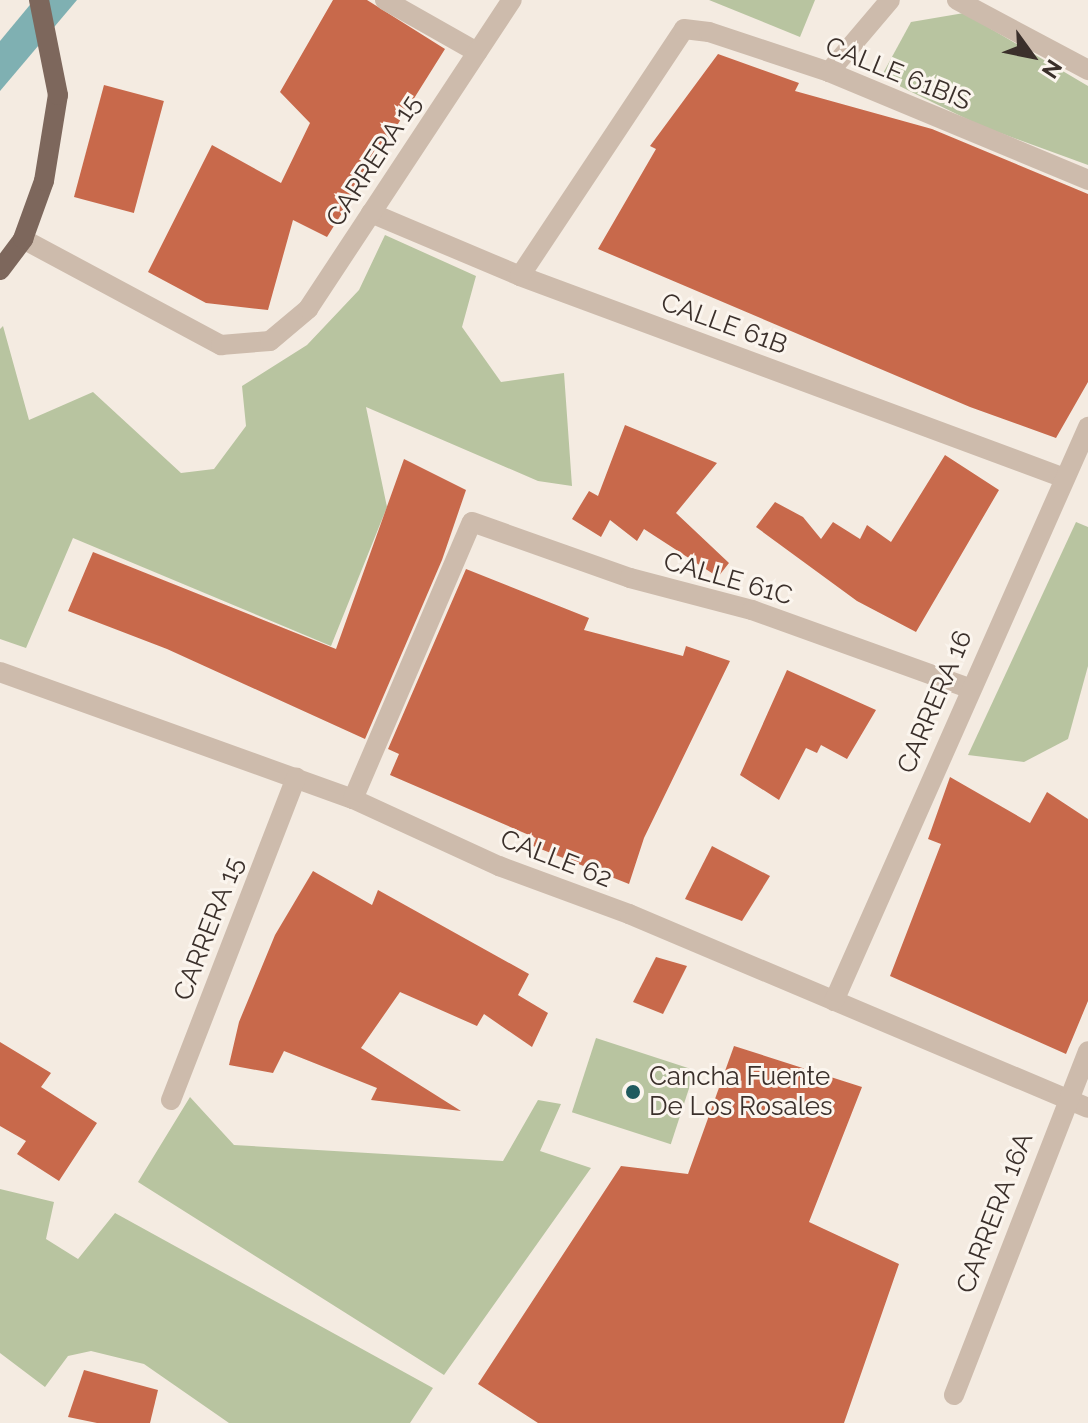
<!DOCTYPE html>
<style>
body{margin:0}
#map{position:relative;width:1088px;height:1423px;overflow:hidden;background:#f4ebe1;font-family:Raleway,sans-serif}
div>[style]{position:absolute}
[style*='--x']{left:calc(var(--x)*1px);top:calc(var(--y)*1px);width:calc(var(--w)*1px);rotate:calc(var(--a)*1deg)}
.green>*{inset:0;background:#b8c4a0;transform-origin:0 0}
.water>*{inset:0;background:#7fb0b2}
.building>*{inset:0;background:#c8694b;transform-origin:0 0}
.minor>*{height:20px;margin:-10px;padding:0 10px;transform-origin:10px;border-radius:10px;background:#cdbbac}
.major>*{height:20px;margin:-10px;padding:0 10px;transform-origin:10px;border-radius:10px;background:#7d675c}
.dots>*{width:22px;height:22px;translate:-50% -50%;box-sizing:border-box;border:4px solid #fbf5ee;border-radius:50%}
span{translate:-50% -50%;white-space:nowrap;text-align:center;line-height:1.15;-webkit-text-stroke:6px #fbf5ee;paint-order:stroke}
.street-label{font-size:26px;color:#3b302b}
.poi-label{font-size:26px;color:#3b302b}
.left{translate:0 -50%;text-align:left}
.north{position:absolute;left:992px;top:16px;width:80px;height:80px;-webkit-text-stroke:6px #fbf5ee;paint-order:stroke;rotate:123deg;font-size:22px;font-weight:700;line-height:32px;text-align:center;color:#3b302b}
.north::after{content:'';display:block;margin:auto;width:28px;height:36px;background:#3b302b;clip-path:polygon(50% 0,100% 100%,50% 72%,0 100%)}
</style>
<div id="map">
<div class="green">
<i style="clip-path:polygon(709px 0,815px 0,800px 37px)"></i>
<i style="clip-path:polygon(964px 13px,1088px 86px,1088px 165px,981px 126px,881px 77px,911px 22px)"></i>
<i style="clip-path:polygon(385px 235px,476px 276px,462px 327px,501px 382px,564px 373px,572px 486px,538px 481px,366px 407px,387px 507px,331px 646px,73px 538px,26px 648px,0 639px,0 329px,3px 326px,29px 420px,93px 392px,181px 473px,214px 469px,246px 426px,242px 386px,307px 345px,359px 290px)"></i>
<i style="clip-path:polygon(1076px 522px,1088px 527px,1088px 666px,1068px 739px,1024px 762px,968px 755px)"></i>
<i style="left:596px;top:1038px;width:104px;height:78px;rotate:18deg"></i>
<i style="clip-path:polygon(190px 1097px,234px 1145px,503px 1161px,538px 1100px,561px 1104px,540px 1151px,591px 1168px,444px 1375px,138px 1182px)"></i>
<i style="clip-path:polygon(0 1189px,54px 1202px,46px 1239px,78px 1259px,115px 1213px,433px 1388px,410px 1423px,229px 1423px,144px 1364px,91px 1351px,68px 1356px,45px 1387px,0 1353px)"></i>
</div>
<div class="water">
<i style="clip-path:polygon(34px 0,77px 0,0 91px,0 41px)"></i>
</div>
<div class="building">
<i style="clip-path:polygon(333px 0,367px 0,445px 49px,327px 237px,293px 220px,268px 310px,206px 303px,148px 272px,212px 145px,281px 183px,310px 123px,280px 92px)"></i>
<i style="clip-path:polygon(718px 54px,799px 83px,795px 91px,932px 129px,1088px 194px,1088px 382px,1056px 438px,970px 407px,598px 249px,656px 149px,650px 146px)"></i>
<i style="left:104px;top:85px;width:62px;height:116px;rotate:15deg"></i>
<i style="clip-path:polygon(625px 425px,717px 463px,676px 513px,729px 563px,718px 577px,644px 529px,637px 541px,610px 520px,601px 537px,572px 519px,589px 491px,598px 496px)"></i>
<i style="clip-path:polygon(945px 455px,999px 490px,916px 632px,857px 601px,756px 527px,775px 502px,803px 517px,821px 539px,833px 522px,860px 539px,867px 525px,891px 542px)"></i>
<i style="clip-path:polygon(404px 459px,466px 490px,442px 560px,365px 739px,167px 649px,68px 611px,93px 552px,336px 649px)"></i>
<i style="clip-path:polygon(466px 569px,589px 618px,584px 630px,683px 656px,686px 646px,730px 661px,644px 838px,629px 884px,533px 846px,536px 838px,390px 775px,399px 754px,388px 749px)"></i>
<i style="clip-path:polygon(787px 670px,876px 710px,847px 759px,821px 745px,817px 753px,806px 748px,779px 800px,740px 775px)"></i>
<i style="clip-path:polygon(950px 777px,1030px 823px,1047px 792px,1088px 819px,1088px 1001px,1066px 1054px,890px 976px,941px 844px,928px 839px)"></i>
<i style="clip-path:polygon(712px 846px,770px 876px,742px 921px,685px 899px)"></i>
<i style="clip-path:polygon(313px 871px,372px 905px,378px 890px,529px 974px,518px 995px,548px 1013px,532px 1047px,484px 1014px,477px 1026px,400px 992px,361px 1048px,461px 1111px,371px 1100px,377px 1088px,284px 1051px,273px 1073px,229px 1065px,239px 1022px,275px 935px)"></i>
<i style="clip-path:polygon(656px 957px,687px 966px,663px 1014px,633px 1002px)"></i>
<i style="clip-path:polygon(0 1042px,51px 1073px,41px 1087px,97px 1123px,59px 1181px,17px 1154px,26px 1141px,0 1126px)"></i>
<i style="clip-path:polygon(734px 1046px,862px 1087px,809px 1222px,899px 1264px,844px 1423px,538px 1423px,478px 1384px,621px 1166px,688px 1174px)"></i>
<i style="clip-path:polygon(84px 1370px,158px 1390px,150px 1423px,97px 1423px,68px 1417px)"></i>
</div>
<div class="minor">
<i style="--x:385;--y:0;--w:106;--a:29.5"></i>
<i style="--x:957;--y:0;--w:149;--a:28.1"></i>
<i style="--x:829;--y:72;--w:94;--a:-49.7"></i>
<i style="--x:371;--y:213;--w:162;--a:22.9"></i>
<i style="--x:520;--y:276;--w:578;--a:20.35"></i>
<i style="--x:23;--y:239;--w:225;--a:28.2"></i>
<i style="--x:221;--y:345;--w:49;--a:-4.7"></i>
<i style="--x:270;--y:341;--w:50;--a:-40.1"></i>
<i style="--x:308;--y:309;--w:370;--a:-56.6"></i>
<i style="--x:520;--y:276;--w:296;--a:-56.4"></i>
<i style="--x:684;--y:29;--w:25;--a:7"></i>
<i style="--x:709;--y:32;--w:126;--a:18.4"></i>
<i style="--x:829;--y:72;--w:281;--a:22.6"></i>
<i style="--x:0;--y:672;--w:375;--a:19.8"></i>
<i style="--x:353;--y:799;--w:161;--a:24.7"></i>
<i style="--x:499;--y:866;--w:139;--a:20.3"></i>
<i style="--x:629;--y:914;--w:498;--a:22.9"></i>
<i style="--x:353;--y:799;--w:301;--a:-66.8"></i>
<i style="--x:472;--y:522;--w:168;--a:19.5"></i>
<i style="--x:630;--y:578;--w:126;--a:14.7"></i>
<i style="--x:752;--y:610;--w:231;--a:19.8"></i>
<i style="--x:834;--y:1001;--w:628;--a:-66.13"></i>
<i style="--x:171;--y:1100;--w:346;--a:-68.8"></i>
<i style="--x:954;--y:1395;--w:369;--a:-68.7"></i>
</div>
<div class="major">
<i style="--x:0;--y:270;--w:39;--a:-53"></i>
<i style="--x:23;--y:239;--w:62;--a:-70.1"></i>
<i style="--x:44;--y:181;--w:87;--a:-80.8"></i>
<i style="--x:58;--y:95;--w:97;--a:-101.3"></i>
</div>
<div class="dots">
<i style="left:633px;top:1092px;background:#1f5a5e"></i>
</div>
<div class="street-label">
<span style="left:898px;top:74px;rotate:22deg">CALLE 61BIS</span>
<span style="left:374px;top:161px;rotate:-57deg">CARRERA 15</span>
<span style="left:724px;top:324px;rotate:20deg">CALLE 61B</span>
<span style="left:728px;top:579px;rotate:16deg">CALLE 61C</span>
<span style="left:935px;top:702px;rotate:-67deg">CARRERA 16</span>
<span style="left:556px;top:859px;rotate:21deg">CALLE 62</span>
<span style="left:209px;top:929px;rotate:-69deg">CARRERA 15</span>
<span style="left:995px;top:1213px;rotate:-69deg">CARRERA 16A</span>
</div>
<div class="poi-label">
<span class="left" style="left:649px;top:1092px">Cancha Fuente<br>De Los Rosales</span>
</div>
<div class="north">N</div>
</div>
